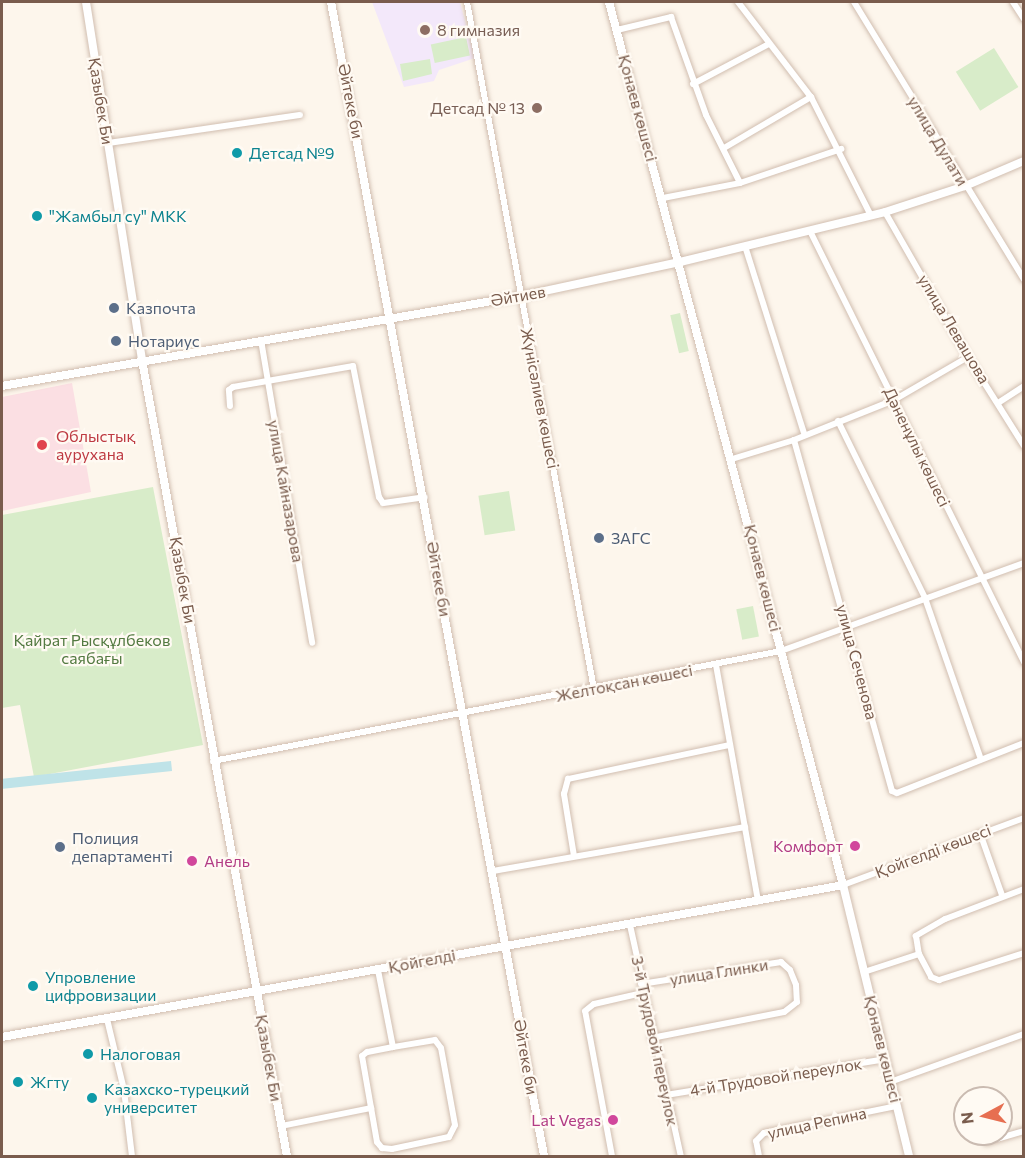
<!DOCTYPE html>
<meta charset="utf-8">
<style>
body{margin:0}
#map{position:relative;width:1025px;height:1158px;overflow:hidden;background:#fdf6ec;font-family:Commissioner,sans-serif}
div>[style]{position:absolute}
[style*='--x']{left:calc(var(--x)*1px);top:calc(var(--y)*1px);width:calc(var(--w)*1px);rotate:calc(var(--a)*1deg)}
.education>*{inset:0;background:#f3e8fa}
.medical>*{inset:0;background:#fbdfe3}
.green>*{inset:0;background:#d8ecc9;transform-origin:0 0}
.water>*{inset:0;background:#bfe3e8;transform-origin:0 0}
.roads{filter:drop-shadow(0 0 2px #d1beb0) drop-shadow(0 0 2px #d1beb0)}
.street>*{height:6px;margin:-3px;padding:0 3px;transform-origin:3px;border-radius:3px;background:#fff}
.secondary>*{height:8px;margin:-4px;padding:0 4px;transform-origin:4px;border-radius:4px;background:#fff}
.dots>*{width:16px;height:16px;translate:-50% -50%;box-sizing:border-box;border:3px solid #fffaf3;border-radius:50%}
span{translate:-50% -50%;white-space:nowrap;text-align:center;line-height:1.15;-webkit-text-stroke:4.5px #fffaf3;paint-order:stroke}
.education-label{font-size:16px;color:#785e54}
.left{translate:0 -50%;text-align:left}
.right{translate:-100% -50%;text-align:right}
.street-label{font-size:16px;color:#7a5c4d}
.culture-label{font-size:16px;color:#0d838f}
.service-label{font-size:16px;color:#4e5e75}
.health-label{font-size:16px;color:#be3a42}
.park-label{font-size:16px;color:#537a41}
.hotel-label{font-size:16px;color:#b23c85}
.frame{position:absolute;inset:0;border:3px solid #7a5c4d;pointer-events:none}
.north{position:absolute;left:953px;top:1086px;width:60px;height:60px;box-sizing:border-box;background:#fffaf3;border:2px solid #cabbb1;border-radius:50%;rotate:263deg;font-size:16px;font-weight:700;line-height:24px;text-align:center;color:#7a5c4d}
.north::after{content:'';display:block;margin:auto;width:21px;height:27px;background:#e76f51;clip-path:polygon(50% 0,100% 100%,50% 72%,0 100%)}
</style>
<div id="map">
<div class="education">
<i style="clip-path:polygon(372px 2px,460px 2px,475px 58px,439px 70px,434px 81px,404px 87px)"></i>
</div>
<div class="medical">
<i style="clip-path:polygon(72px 383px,91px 492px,2px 511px,2px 397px)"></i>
</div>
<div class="green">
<i style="left:466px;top:37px;width:19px;height:36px;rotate:78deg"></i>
<i style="left:994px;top:48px;width:46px;height:45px;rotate:58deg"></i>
<i style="clip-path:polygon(430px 59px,432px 74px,403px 81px,400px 64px)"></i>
<i style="left:680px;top:313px;width:39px;height:10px;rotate:77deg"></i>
<i style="clip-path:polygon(153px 487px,203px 745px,34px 777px,20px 705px,2px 708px,2px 515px)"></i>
<i style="left:509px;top:491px;width:40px;height:31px;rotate:81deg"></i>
<i style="left:753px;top:606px;width:31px;height:17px;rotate:79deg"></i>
</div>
<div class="water">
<i style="left:171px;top:761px;width:10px;height:172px;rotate:84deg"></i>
</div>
<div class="roads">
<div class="street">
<i style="--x:467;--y:2;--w:699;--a:79.53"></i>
<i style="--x:738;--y:2;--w:120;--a:52.5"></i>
<i style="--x:811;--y:97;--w:133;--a:63.2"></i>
<i style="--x:854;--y:2;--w:325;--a:58.5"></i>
<i style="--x:1013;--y:2;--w:20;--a:57"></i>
<i style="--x:617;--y:30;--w:56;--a:-13.5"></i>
<i style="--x:671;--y:17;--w:104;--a:70.3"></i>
<i style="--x:706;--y:115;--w:76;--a:63.4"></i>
<i style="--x:693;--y:84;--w:86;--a:-27.8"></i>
<i style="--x:108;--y:143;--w:194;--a:-8.3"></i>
<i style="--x:724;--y:148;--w:101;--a:-30.4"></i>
<i style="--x:663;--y:198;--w:78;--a:-11"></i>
<i style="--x:740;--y:183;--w:107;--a:-18.6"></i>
<i style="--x:885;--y:212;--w:167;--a:60.2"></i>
<i style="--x:968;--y:357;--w:105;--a:57.8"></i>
<i style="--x:810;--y:231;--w:482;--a:63.6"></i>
<i style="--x:745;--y:246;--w:196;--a:72.5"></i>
<i style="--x:261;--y:340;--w:307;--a:80.4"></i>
<i style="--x:998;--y:403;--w:31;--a:-33"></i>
<i style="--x:230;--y:406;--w:16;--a:-94"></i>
<i style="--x:229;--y:390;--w:5;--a:-37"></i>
<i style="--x:233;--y:387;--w:122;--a:-9.9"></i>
<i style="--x:353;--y:366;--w:134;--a:78.8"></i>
<i style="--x:379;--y:497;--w:7;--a:56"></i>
<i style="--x:383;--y:503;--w:42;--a:-8.1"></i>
<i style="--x:838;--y:421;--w:197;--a:63.8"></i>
<i style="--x:925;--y:598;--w:168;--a:70.9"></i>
<i style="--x:794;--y:440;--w:364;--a:74.4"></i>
<i style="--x:892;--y:791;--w:5;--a:22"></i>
<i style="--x:897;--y:793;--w:136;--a:-21.5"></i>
<i style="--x:732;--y:459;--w:65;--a:-17"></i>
<i style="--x:794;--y:440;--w:108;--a:-21.8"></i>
<i style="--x:894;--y:400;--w:86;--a:-30.2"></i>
<i style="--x:716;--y:665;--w:240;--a:79.9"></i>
<i style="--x:213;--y:761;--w:579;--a:-10.96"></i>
<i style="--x:781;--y:651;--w:258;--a:-19.9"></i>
<i style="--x:980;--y:833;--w:66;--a:70.5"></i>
<i style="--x:574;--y:856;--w:63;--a:-99.2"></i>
<i style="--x:564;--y:794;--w:16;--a:-75"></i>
<i style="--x:568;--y:779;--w:165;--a:-11.9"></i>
<i style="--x:493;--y:871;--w:256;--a:-9.9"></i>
<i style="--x:843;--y:885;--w:193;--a:-20.3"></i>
<i style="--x:1024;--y:889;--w:85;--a:159.2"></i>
<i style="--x:945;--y:919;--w:34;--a:150"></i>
<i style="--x:916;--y:936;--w:18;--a:81"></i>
<i style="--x:919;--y:954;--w:26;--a:62"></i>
<i style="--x:931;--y:977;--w:9;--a:21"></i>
<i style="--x:939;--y:980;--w:89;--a:-17.6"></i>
<i style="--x:630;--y:925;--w:237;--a:77.6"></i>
<i style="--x:378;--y:970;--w:78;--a:79"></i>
<i style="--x:393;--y:1047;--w:26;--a:169"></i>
<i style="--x:367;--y:1052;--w:6;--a:141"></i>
<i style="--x:362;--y:1056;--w:87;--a:80.1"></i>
<i style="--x:377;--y:1142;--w:8;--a:50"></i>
<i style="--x:382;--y:1148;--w:10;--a:6"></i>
<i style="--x:392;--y:1149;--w:58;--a:-11.9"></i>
<i style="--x:449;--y:1137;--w:13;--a:-63"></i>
<i style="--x:455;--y:1125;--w:78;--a:-100.3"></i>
<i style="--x:441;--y:1048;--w:10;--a:-127"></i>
<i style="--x:435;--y:1040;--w:43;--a:170.5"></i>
<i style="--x:864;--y:972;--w:58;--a:-18.1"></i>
<i style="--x:641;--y:984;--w:142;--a:-8.9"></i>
<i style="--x:781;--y:962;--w:12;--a:42"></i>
<i style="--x:790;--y:970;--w:16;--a:68"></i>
<i style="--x:796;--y:985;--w:17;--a:87"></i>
<i style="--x:797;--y:1002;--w:16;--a:142"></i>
<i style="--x:784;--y:1012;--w:135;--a:168.9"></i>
<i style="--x:107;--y:1019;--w:73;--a:76.5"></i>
<i style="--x:124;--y:1090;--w:66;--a:83.1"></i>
<i style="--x:890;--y:1082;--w:142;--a:-19.7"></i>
<i style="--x:666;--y:1095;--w:223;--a:-9.3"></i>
<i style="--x:281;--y:1126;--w:92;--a:-11.3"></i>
<i style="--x:986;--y:1142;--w:40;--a:-16"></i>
<i style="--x:612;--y:1156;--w:147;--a:-100.5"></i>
<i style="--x:585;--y:1011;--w:11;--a:-38"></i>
<i style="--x:594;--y:1004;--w:49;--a:-12.9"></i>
<i style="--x:759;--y:1156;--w:15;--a:-101"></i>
<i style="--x:756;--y:1141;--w:11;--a:-45"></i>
<i style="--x:764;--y:1133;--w:136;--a:-11.5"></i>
</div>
<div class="secondary">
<i style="--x:86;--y:2;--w:362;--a:81.1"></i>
<i style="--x:142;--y:360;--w:809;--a:79.68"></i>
<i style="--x:331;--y:2;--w:1173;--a:79.54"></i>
<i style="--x:609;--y:2;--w:913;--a:75.16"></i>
<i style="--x:843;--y:885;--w:279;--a:76.3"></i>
<i style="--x:2;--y:386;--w:527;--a:-9.84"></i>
<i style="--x:521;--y:296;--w:163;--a:-12.1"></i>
<i style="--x:680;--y:262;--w:211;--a:-13.7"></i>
<i style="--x:885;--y:212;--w:84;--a:-18"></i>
<i style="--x:965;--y:186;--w:64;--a:-23"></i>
<i style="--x:2;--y:1037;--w:855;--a:-10.24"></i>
</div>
</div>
<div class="dots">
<i style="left:425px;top:30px;background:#8d6e63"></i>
<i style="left:537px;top:108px;background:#8d6e63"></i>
<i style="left:237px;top:153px;background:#0f9aa8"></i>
<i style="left:37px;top:216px;background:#0f9aa8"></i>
<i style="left:114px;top:308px;background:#5c6f8a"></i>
<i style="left:116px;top:341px;background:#5c6f8a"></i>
<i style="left:42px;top:445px;background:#e0444e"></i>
<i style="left:599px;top:538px;background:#5c6f8a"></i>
<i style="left:855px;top:846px;background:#d1479c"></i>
<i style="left:60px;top:847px;background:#5c6f8a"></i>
<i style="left:192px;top:861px;background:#d1479c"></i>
<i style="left:33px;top:986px;background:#0f9aa8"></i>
<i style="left:88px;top:1054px;background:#0f9aa8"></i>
<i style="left:18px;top:1082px;background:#0f9aa8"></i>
<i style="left:92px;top:1098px;background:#0f9aa8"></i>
<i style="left:613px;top:1120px;background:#d1479c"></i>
</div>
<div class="education-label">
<span class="left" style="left:437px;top:30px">8 гимназия</span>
<span class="right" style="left:525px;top:108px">Детсад № 13</span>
</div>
<div class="street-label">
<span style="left:101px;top:101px;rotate:81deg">Қазыбек Би</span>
<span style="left:351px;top:101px;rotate:79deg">Әйтеке би</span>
<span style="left:638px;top:108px;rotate:75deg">Қонаев көшесі</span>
<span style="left:938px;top:141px;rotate:59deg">улица Дулати</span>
<span style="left:518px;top:296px;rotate:-10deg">Әйтиев</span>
<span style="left:954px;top:329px;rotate:59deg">улица Левашова</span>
<span style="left:540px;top:398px;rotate:79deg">Жүнісәлиев көшесі</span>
<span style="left:917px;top:447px;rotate:64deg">Дәненұлы көшесі</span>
<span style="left:286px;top:491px;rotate:80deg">улица Кайназарова</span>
<span style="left:763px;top:578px;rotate:76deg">Қонаев көшесі</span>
<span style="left:439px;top:579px;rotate:80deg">Әйтеке би</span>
<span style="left:183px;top:580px;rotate:80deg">Қазыбек Би</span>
<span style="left:857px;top:662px;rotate:75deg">улица Сеченова</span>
<span style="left:624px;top:683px;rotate:-11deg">Желтоқсан көшесі</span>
<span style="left:933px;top:851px;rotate:-21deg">Қойгелді көшесі</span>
<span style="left:422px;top:961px;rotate:-11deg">Қойгелді</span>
<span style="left:719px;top:972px;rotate:-9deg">улица Глинки</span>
<span style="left:655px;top:1041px;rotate:78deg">3-й Трудовой переулок</span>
<span style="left:883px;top:1049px;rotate:76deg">Қонаев көшесі</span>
<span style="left:526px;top:1057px;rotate:80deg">Әйтеке би</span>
<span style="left:269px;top:1058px;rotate:80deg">Қазыбек Би</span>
<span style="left:776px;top:1077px;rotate:-9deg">4-й Трудовой переулок</span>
<span style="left:817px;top:1123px;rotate:-12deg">улица Репина</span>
</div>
<div class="culture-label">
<span class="left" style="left:249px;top:153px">Детсад №9</span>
<span class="left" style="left:49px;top:216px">"Жамбыл су" МКК</span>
<span class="left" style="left:45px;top:986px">Упровление<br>цифровизации</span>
<span class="left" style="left:100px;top:1054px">Налоговая</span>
<span class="left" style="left:30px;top:1082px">Жгту</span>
<span class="left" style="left:104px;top:1098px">Казахско-турецкий<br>университет</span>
</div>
<div class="service-label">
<span class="left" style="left:126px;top:308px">Казпочта</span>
<span class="left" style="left:128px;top:341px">Нотариус</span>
<span class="left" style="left:611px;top:538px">ЗАГС</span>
<span class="left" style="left:72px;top:847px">Полиция<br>департаменті</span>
</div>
<div class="health-label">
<span class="left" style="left:56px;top:445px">Облыстық<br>аурухана</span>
</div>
<div class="park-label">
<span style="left:92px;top:649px">Қайрат Рысқұлбеков<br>саябағы</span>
</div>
<div class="hotel-label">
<span class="right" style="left:843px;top:846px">Комфорт</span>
<span class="left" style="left:204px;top:861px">Анель</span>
<span class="right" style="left:601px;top:1120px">Lat Vegas</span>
</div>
<div class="frame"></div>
<div class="north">N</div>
</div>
